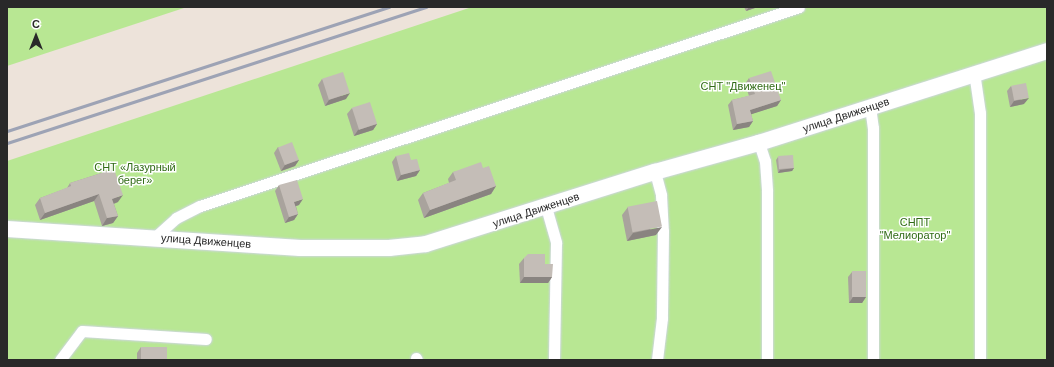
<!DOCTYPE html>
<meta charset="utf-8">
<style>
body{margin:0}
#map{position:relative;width:1054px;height:367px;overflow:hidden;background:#ede3da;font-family:Arial,sans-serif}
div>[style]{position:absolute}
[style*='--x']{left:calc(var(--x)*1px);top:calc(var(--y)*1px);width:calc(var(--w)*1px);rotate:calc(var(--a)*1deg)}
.green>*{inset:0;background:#b8e793}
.roads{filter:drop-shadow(0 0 1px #cfd5e4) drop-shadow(0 0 1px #cfd5e4)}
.street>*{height:11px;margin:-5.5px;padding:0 5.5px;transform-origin:5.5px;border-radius:5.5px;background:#fff}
.secondary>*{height:16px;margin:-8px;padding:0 8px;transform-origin:8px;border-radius:8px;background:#fff}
.rail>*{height:3px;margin:-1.5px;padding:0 1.5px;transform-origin:1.5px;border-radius:1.5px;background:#9da3b5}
.wall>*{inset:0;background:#a9a39d}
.shaded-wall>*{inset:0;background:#898480}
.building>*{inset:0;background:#c4bdb7;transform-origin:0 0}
span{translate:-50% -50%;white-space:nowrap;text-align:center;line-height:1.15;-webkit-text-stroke:3px #fff;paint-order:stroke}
.park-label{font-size:11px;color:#306b15}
.street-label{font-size:11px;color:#292929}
.frame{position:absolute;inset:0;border:8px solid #292929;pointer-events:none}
.north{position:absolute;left:16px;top:16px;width:40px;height:40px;-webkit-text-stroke:3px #fff;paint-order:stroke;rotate:0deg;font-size:11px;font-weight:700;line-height:16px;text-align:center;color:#292929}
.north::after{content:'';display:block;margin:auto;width:14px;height:18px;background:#292929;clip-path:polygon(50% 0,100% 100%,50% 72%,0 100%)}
</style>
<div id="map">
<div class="green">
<i style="clip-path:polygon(7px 7px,187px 7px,7px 66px)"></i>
<i style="clip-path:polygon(472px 7px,1047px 7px,1047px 360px,7px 360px,7px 161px)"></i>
</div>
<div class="roads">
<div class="street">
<i style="--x:974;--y:72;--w:41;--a:81.7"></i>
<i style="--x:980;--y:113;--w:247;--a:90"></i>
<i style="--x:870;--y:107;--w:21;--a:82"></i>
<i style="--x:873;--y:128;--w:232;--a:90"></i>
<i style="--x:759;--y:143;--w:19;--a:72"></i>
<i style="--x:765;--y:161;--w:30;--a:86"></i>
<i style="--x:767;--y:191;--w:169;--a:90"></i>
<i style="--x:655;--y:172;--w:24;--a:75"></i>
<i style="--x:661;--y:195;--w:36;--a:87"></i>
<i style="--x:663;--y:231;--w:87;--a:90.7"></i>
<i style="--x:662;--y:318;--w:42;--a:96.8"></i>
<i style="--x:546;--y:207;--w:37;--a:74"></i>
<i style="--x:556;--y:243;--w:117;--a:91"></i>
<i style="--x:155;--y:237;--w:28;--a:-42"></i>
<i style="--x:176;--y:218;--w:27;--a:-27"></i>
<i style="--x:200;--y:206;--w:631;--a:-18.38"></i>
<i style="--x:416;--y:358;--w:2;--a:63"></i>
<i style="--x:60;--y:360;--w:36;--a:-53"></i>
<i style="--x:82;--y:331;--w:124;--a:3.7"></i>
</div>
<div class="secondary">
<i style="--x:7;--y:229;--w:294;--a:3.7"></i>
<i style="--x:300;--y:248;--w:89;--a:0"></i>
<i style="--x:389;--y:248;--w:37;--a:-6"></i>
<i style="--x:426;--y:244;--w:240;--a:-17.5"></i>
<i style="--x:655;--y:172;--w:108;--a:-15.6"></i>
<i style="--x:759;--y:143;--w:302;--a:-17.7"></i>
</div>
</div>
<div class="rail">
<i style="--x:7;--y:131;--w:402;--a:-18"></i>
<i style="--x:7;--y:143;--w:441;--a:-18"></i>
</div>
<div class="wall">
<i style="clip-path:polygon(744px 7px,758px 7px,746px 11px)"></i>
<i style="clip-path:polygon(749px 78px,781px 100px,777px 106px,751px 114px,753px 121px,749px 127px,733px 130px,728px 105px,732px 100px,749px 96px,745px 84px)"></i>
<i style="clip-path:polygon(322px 79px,346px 99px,325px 106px,318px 85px)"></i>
<i style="clip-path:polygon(1011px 86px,1024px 104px,1010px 107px,1007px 91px)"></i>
<i style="clip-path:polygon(352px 108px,377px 124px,373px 130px,354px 136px,347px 114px)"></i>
<i style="clip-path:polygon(278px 147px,299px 160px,295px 166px,281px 171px,274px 153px)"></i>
<i style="clip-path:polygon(396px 156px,411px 160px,420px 170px,416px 176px,397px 181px,392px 162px)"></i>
<i style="clip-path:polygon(778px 157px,794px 168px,792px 171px,778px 173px,776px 160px)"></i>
<i style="clip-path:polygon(483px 168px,496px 186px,491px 194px,424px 218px,418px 200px,423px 193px,449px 183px,448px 179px,453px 172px)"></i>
<i style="clip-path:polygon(114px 169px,118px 202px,114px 204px,118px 216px,113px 223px,102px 226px,94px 201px,40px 220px,35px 205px,40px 198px,67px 188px,70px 183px)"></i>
<i style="clip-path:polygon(279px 185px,299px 205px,296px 206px,298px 214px,294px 220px,285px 223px,275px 191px)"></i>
<i style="clip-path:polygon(628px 207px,656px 235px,627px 241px,622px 215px)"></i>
<i style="clip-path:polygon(524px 258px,545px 264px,552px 277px,548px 283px,520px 283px,519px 264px)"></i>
<i style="clip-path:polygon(852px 272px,866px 297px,862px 303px,849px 303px,848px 277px)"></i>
<i style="clip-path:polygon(141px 347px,167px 360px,137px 360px,137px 353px)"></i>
</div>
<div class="shaded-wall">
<i style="clip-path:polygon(749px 7px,758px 7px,746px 11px)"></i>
<i style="clip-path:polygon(350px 93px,346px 99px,325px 106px,329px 100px)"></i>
<i style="clip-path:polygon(1029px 98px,1024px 104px,1010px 107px,1014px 101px)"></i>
<i style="clip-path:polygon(781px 100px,777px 106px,746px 116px,750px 110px)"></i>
<i style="clip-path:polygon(753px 121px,749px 127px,733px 130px,737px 124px)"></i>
<i style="clip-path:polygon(377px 124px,373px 130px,354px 136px,358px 130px)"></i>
<i style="clip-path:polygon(299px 160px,295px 166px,281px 171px,285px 165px)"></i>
<i style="clip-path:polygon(794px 168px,792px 171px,778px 173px,780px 170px)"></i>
<i style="clip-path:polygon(420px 170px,416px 176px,397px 181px,401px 175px)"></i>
<i style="clip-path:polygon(496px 186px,491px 194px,424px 218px,430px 210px)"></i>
<i style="clip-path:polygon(99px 194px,94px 201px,40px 220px,45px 213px)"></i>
<i style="clip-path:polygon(123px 195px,118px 202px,107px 206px,112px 199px)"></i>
<i style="clip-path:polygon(303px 199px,299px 205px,290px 208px,294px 202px)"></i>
<i style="clip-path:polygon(298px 214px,294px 220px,285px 223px,289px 217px)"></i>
<i style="clip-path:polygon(118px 216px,113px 223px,102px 226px,107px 218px)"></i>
<i style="clip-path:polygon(662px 227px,656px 235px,627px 241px,633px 233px)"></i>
<i style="clip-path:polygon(524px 277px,552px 277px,548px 283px,520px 283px)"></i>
<i style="clip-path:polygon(853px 297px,866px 297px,862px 303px,849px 303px)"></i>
</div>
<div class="building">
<i style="clip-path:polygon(771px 71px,781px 100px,750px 110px,753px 121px,737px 124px,732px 100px,755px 94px,749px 78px)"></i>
<i style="left:343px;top:72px;width:22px;height:22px;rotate:72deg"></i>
<i style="left:1026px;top:83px;width:15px;height:15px;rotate:79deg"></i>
<i style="left:370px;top:102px;width:23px;height:19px;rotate:72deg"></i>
<i style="left:292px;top:142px;width:19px;height:15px;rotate:69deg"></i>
<i style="clip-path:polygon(409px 153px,411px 160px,417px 159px,420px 170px,401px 175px,396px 156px)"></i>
<i style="left:793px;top:155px;width:13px;height:15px;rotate:86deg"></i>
<i style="clip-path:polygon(481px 162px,483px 168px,489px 166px,496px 186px,430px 210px,423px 193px,456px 180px,453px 172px)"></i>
<i style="clip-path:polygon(114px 169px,123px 195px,112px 199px,118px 216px,107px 218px,99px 194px,45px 213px,40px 198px,71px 186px,70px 183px)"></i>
<i style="clip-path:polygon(297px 180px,303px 199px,294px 202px,298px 214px,289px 217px,279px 185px)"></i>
<i style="left:657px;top:201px;width:26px;height:30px;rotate:79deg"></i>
<i style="clip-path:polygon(528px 254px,545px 254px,545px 264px,553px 264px,552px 277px,524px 277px,524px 258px)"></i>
<i style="left:866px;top:271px;width:26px;height:14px;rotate:90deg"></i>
<i style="left:141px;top:347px;width:26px;height:13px"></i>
</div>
<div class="park-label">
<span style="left:743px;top:86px">СНТ "Движенец"</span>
<span style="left:135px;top:174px">СНТ «Лазурный<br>берег»</span>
<span style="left:915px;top:229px">СНПТ<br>"Мелиоратор"</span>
</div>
<div class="street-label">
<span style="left:846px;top:115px;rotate:-18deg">улица Движенцев</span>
<span style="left:536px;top:210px;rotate:-18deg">улица Движенцев</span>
<span style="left:206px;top:241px;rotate:4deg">улица Движенцев</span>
</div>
<div class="frame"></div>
<div class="north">С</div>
</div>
